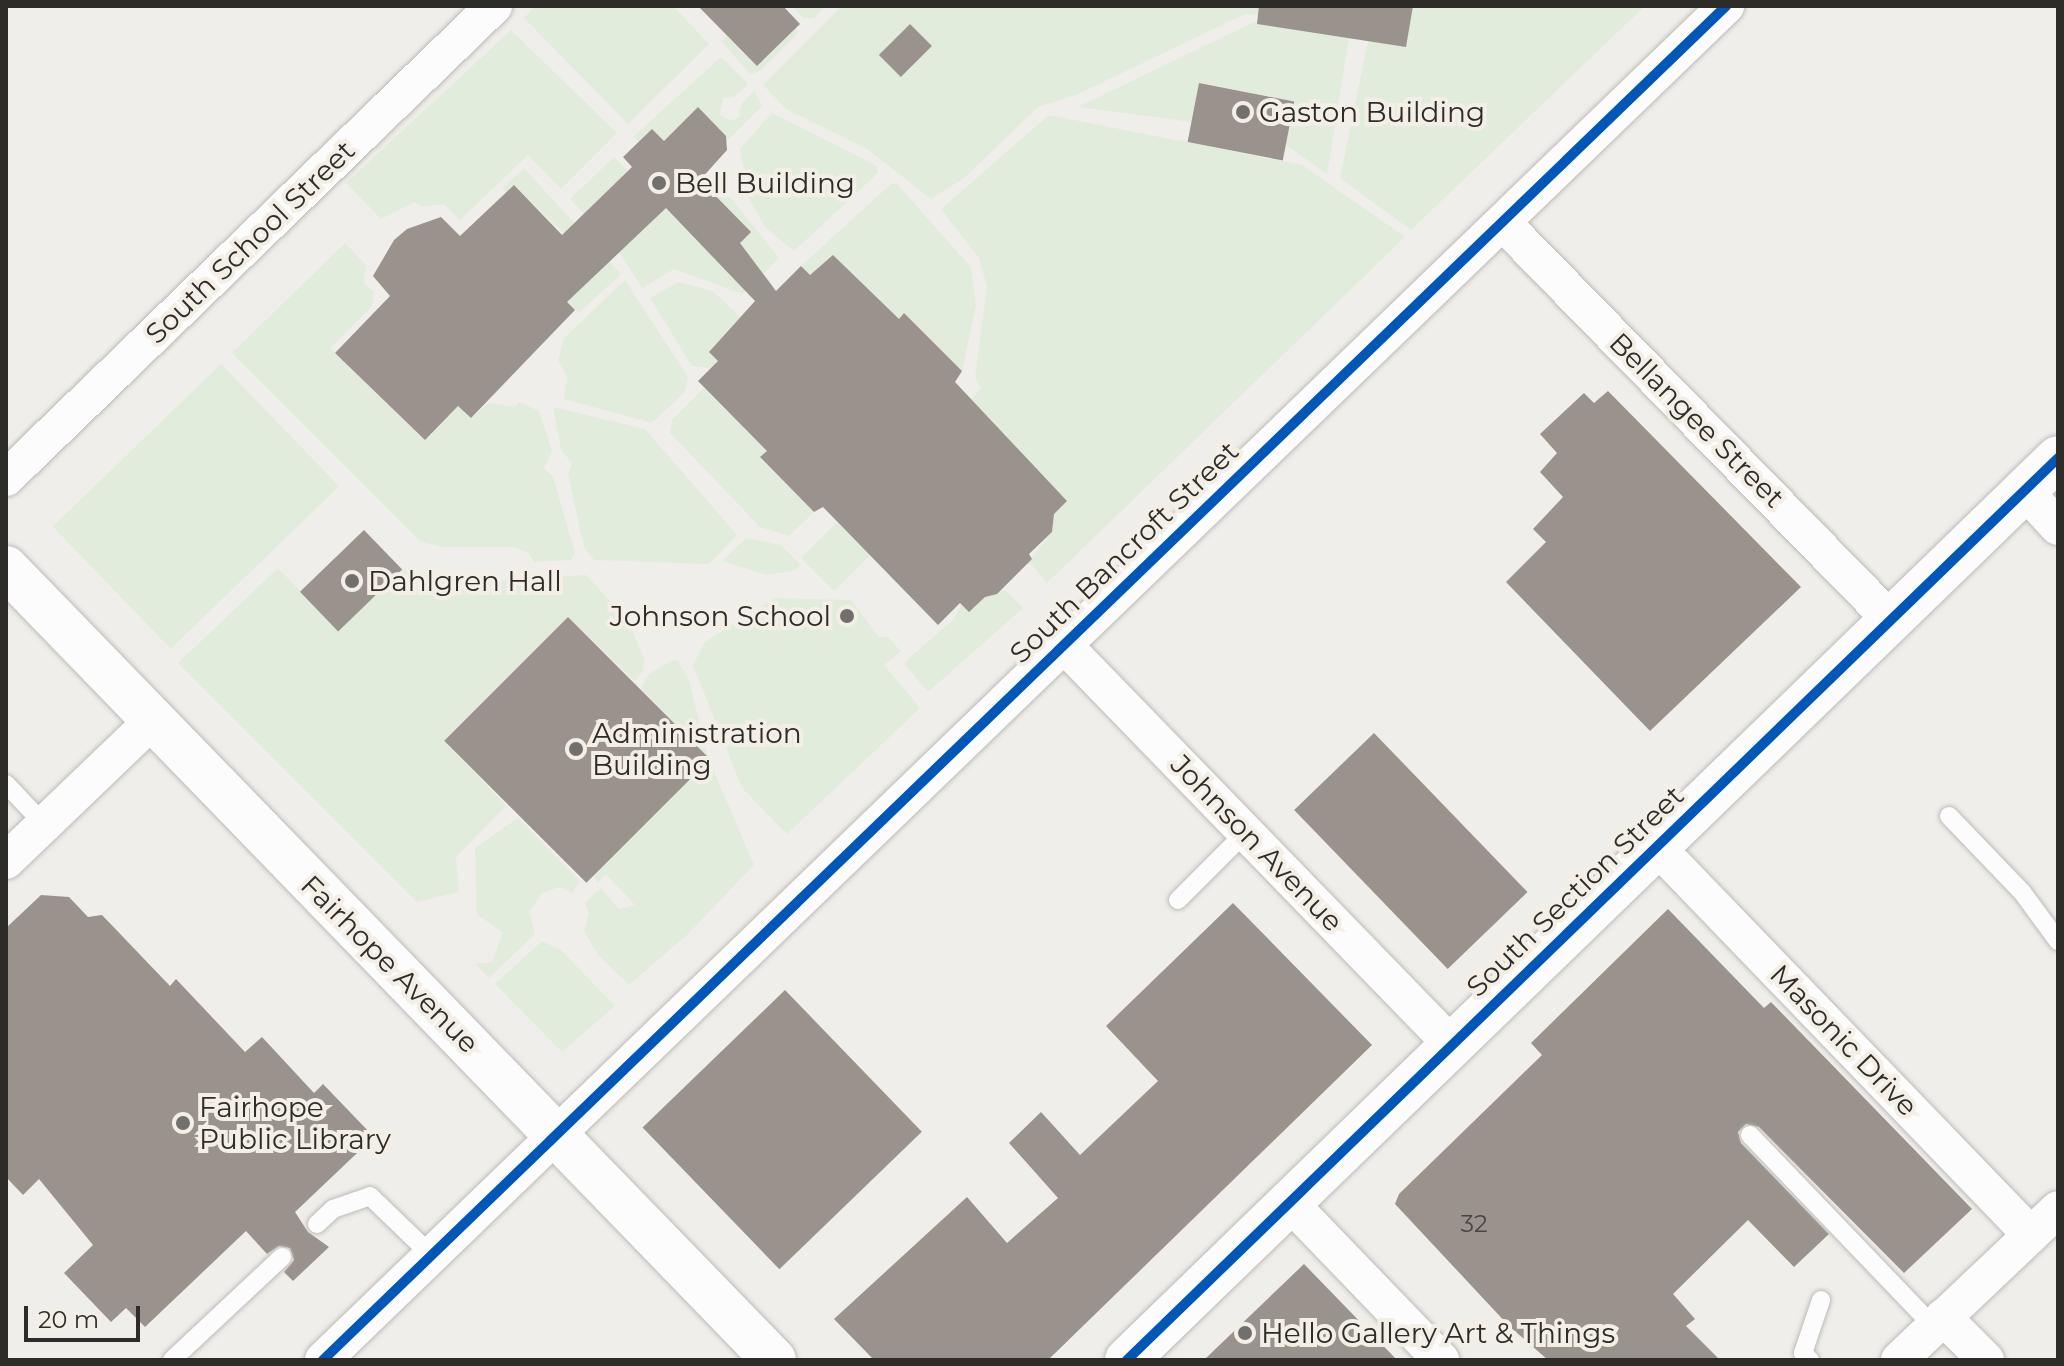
<!DOCTYPE html>
<style>
body{margin:0}
#map{position:relative;width:2064px;height:1366px;overflow:hidden;background:#f0eeea;font-family:Montserrat,sans-serif}
div>[style]{position:absolute}
[style*='--x']{left:calc(var(--x)*1px);top:calc(var(--y)*1px);width:calc(var(--w)*1px);rotate:calc(var(--a)*1deg)}
.green>*{inset:0;background:#e1ecdc;transform-origin:0 0}
.building>*{inset:0;background:#9a928c;transform-origin:0 0}
.roads{filter:drop-shadow(0 0 2px #bdbbb7) drop-shadow(0 0 2px #bdbbb7)}
.lane>*{height:18px;margin:-9px;padding:0 9px;transform-origin:9px;border-radius:9px;background:#fdfcfc}
.street>*{height:36px;margin:-18px;padding:0 18px;transform-origin:18px;border-radius:18px;background:#fdfcfc}
.secondary>*{height:44px;margin:-22px;padding:0 22px;transform-origin:22px;border-radius:22px;background:#fdfcfc}
.cycleway>*{height:10px;margin:-5px;padding:0 5px;transform-origin:5px;border-radius:5px;background:#0057b8}
.dots>*{width:22px;height:22px;translate:-50% -50%;box-sizing:border-box;border:4px solid #f4efe6;border-radius:50%}
span{translate:-50% -50%;white-space:nowrap;text-align:center;line-height:1.15;-webkit-text-stroke:8px #f4efe6;paint-order:stroke}
.number-label{font-size:24px;color:#494642}
.number-label span{-webkit-text-stroke-width:0}
.poi-label{font-size:28px;color:#2e2c29}
.left{translate:0 -50%;text-align:left}
.right{translate:-100% -50%;text-align:right}
.street-label{font-size:28px;color:#2e2c29}
.frame{position:absolute;inset:0;border:8px solid #2e2c29;pointer-events:none}
.scale{position:absolute;left:24px;top:1306px;width:116px;height:36px;box-sizing:border-box;border:4px solid #2e2c29;border-top:0;padding-left:10px;font-size:24px;line-height:28px;white-space:nowrap;color:#2e2c29;-webkit-text-stroke:6px #f4efe6;paint-order:stroke}
</style>
<div id="map">
<div class="green">
<i style="clip-path:polygon(535px 6px,673px 6px,709px 44px,628px 124px,524px 18px)"></i>
<i style="clip-path:polygon(792px 6px,826px 6px,814px 18px,803px 18px)"></i>
<i style="clip-path:polygon(842px 6px,1313px 6px,1284px 16px,1245px 14px,1076px 95px,1038px 107px,964px 178px,931px 199px,867px 149px,786px 109px,763px 85px)"></i>
<i style="clip-path:polygon(1413px 6px,1645px 6px,1411px 230px,1340px 178px,1368px 41px,1406px 47px)"></i>
<i style="clip-path:polygon(1254px 22px,1349px 38px,1327px 174px,1286px 145px,1294px 101px,1200px 83px,1192px 122px,1078px 107px)"></i>
<i style="clip-path:polygon(797px 27px,797px 34px,760px 71px,750px 74px,721px 41px,727px 36px,757px 66px)"></i>
<i style="clip-path:polygon(511px 30px,617px 133px,561px 189px,528px 155px,460px 220px,444px 204px,422px 207px,414px 202px,381px 219px,346px 183px)"></i>
<i style="clip-path:polygon(721px 57px,748px 84px,734px 97px,723px 98px,720px 115px,731px 121px,739px 117px,742px 103px,754px 91px,762px 106px,728px 140px,698px 108px,664px 141px,652px 129px,639px 142px,634px 136px)"></i>
<i style="clip-path:polygon(772px 113px,877px 166px,878px 173px,794px 251px,766px 228px,749px 199px,740px 149px)"></i>
<i style="clip-path:polygon(1049px 115px,1302px 165px,1405px 237px,1047px 583px,1031px 564px,1026px 565px,1052px 532px,1054px 514px,1067px 501px,971px 399px,981px 388px,975px 377px,987px 287px,979px 258px,941px 209px)"></i>
<i style="clip-path:polygon(614px 157px,628px 171px,633px 239px,669px 205px,717px 181px,779px 258px,743px 294px,674px 269px,642px 288px,617px 248px,570px 199px)"></i>
<i style="clip-path:polygon(524px 168px,621px 274px,579px 313px,567px 302px,601px 269px,514px 185px,506px 192px,502px 188px)"></i>
<i style="clip-path:polygon(891px 184px,897px 184px,971px 267px,976px 306px,962px 371px,905px 314px,899px 319px,833px 255px,810px 275px,801px 266px)"></i>
<i style="clip-path:polygon(345px 243px,366px 265px,364px 283px,374px 292px,372px 306px,330px 348px,425px 440px,458px 406px,471px 418px,489px 403px,515px 407px,519px 402px,539px 411px,552px 451px,544px 468px,553px 477px,575px 553px,571px 560px,534px 562px,529px 553px,514px 547px,442px 547px,421px 542px,232px 353px)"></i>
<i style="clip-path:polygon(625px 280px,688px 377px,685px 392px,652px 423px,564px 399px,567px 376px,558px 360px,564px 338px)"></i>
<i style="clip-path:polygon(678px 282px,713px 291px,740px 317px,710px 352px,718px 361px,710px 368px,692px 366px,650px 298px)"></i>
<i style="left:221px;top:364px;width:170px;height:234px;rotate:46deg"></i>
<i style="clip-path:polygon(704px 388px,767px 451px,760px 458px,814px 512px,789px 536px,760px 527px,670px 433px,672px 420px)"></i>
<i style="clip-path:polygon(553px 407px,645px 429px,737px 535px,709px 564px,594px 560px,584px 547px,568px 474px,572px 463px,561px 450px)"></i>
<i style="left:837px;top:522px;width:47px;height:51px;rotate:45deg"></i>
<i style="clip-path:polygon(746px 538px,781px 545px,800px 564px,797px 570px,766px 575px,722px 561px)"></i>
<i style="clip-path:polygon(278px 568px,339px 631px,402px 570px,488px 581px,586px 575px,626px 618px,644px 657px,643px 670px,635px 681px,568px 617px,444px 740px,506px 806px,456px 857px,459px 892px,417px 902px,178px 663px)"></i>
<i style="clip-path:polygon(1005px 590px,1023px 608px,928px 692px,905px 665px,908px 659px,954px 619px,961px 605px,969px 612px,985px 597px)"></i>
<i style="clip-path:polygon(775px 598px,851px 600px,879px 637px,888px 637px,901px 651px,884px 665px,920px 708px,787px 834px,742px 788px,693px 665px,705px 642px)"></i>
<i style="clip-path:polygon(672px 660px,678px 661px,689px 681px,709px 760px,754px 865px,688px 934px,629px 985px,598px 955px,584px 931px,589px 914px,585px 903px,601px 888px,619px 909px,635px 905px,606px 874px,597px 883px,591px 870px,709px 760px,641px 688px,649px 674px)"></i>
<i style="clip-path:polygon(518px 818px,580px 881px,572px 893px,559px 887px,542px 893px,529px 912px,535px 934px,489px 978px,475px 964px,492px 962px,503px 933px,477px 914px,475px 848px)"></i>
<i style="clip-path:polygon(542px 941px,561px 950px,615px 1006px,562px 1052px,495px 984px)"></i>
</div>
<div class="building">
<i style="clip-path:polygon(698px 6px,783px 6px,800px 24px,757px 66px)"></i>
<i style="clip-path:polygon(1259px 6px,1413px 6px,1406px 47px,1257px 24px)"></i>
<i style="left:910px;top:24px;width:31px;height:44px;rotate:45deg"></i>
<i style="left:1199px;top:83px;width:97px;height:60px;rotate:11deg"></i>
<i style="clip-path:polygon(698px 107px,726px 136px,727px 150px,700px 180px,751px 232px,740px 243px,776px 291px,801px 266px,810px 275px,833px 255px,899px 319px,904px 313px,962px 371px,955px 382px,1067px 501px,1054px 514px,1052px 532px,1029px 554px,1032px 559px,997px 594px,985px 597px,969px 612px,960px 603px,938px 625px,823px 507px,814px 512px,760px 457px,767px 451px,698px 381px,718px 361px,709px 352px,755px 301px,666px 208px,567px 302px,575px 310px,471px 418px,458px 406px,425px 440px,335px 353px,390px 296px,373px 276px,394px 240px,407px 229px,441px 217px,460px 236px,514px 185px,562px 235px,632px 167px,623px 157px,652px 129px,664px 141px)"></i>
<i style="clip-path:polygon(1608px 391px,1801px 587px,1650px 731px,1506px 582px,1546px 542px,1533px 529px,1563px 497px,1540px 472px,1557px 453px,1540px 434px,1584px 393px,1594px 403px)"></i>
<i style="left:364px;top:530px;width:55px;height:89px;rotate:46deg"></i>
<i style="left:568px;top:617px;width:201px;height:175px;rotate:45deg"></i>
<i style="left:1374px;top:733px;width:221px;height:111px;rotate:46deg"></i>
<i style="clip-path:polygon(41px 895px,69px 897px,88px 917px,102px 915px,170px 986px,176px 979px,245px 1052px,262px 1037px,314px 1093px,323px 1084px,374px 1137px,295px 1212px,308px 1232px,329px 1247px,293px 1281px,284px 1272px,294px 1260px,290px 1248px,279px 1246px,267px 1254px,246px 1231px,145px 1327px,126px 1308px,111px 1322px,64px 1273px,93px 1245px,39px 1179px,23px 1195px,6px 1177px,6px 928px)"></i>
<i style="clip-path:polygon(1233px 903px,1372px 1045px,1048px 1360px,874px 1360px,834px 1319px,967px 1197px,1007px 1243px,1058px 1198px,1009px 1143px,1041px 1112px,1080px 1155px,1158px 1081px,1106px 1026px)"></i>
<i style="clip-path:polygon(1668px 909px,1764px 1008px,1771px 1002px,1972px 1209px,1904px 1273px,1759px 1127px,1746px 1124px,1738px 1132px,1741px 1143px,1829px 1234px,1794px 1267px,1748px 1220px,1673px 1294px,1695px 1319px,1686px 1326px,1720px 1360px,1548px 1360px,1509px 1326px,1395px 1204px,1399px 1194px,1542px 1055px,1531px 1043px)"></i>
<i style="left:785px;top:990px;width:197px;height:198px;rotate:46deg"></i>
<i style="clip-path:polygon(1304px 1264px,1397px 1360px,1204px 1360px,1255px 1311px)"></i>
</div>
<div class="roads">
<div class="lane">
<i style="--x:6;--y:784;--w:55;--a:46.5"></i>
<i style="--x:1949;--y:816;--w:105;--a:46.2"></i>
<i style="--x:2022;--y:892;--w:61;--a:53.7"></i>
<i style="--x:1178;--y:900;--w:96;--a:-45"></i>
<i style="--x:1750;--y:1135;--w:266;--a:46.2"></i>
<i style="--x:317;--y:1224;--w:22;--a:-43"></i>
<i style="--x:333;--y:1209;--w:39;--a:-19"></i>
<i style="--x:370;--y:1196;--w:85;--a:44"></i>
<i style="--x:172;--y:1360;--w:151;--a:-43.1"></i>
<i style="--x:1810;--y:1360;--w:10;--a:-135"></i>
<i style="--x:1803;--y:1353;--w:56;--a:-71.2"></i>
</div>
<div class="street">
<i style="--x:1503;--y:223;--w:554;--a:45.66"></i>
<i style="--x:6;--y:478;--w:679;--a:-44.05"></i>
<i style="--x:2024;--y:490;--w:50;--a:47.4"></i>
<i style="--x:1062;--y:643;--w:559;--a:45.87"></i>
<i style="--x:1656;--y:846;--w:540;--a:46.05"></i>
<i style="--x:6;--y:861;--w:201;--a:-43.8"></i>
<i style="--x:1290;--y:1203;--w:218;--a:46.1"></i>
<i style="--x:1943;--y:1317;--w:61;--a:45"></i>
<i style="--x:323;--y:1360;--w:1950;--a:-43.98"></i>
<i style="--x:1899;--y:1360;--w:219;--a:-43.5"></i>
</div>
<div class="secondary">
<i style="--x:6;--y:568;--w:1103;--a:45.88"></i>
<i style="--x:1127;--y:1360;--w:1296;--a:-44.09"></i>
</div>
</div>
<div class="cycleway">
<i style="--x:323;--y:1360;--w:1950;--a:-43.98"></i>
<i style="--x:1127;--y:1360;--w:1296;--a:-44.09"></i>
</div>
<div class="dots">
<i style="left:1243px;top:112px;background:#72706d"></i>
<i style="left:659px;top:183px;background:#72706d"></i>
<i style="left:352px;top:581px;background:#72706d"></i>
<i style="left:847px;top:616px;background:#72706d"></i>
<i style="left:576px;top:749px;background:#72706d"></i>
<i style="left:183px;top:1123px;background:#72706d"></i>
<i style="left:1245px;top:1333px;background:#72706d"></i>
</div>
<div class="number-label">
<span style="left:1474px;top:1224px">32</span>
</div>
<div class="poi-label">
<span class="left" style="left:1259px;top:112px">Gaston Building</span>
<span class="left" style="left:675px;top:183px">Bell Building</span>
<span class="left" style="left:368px;top:581px">Dahlgren Hall</span>
<span class="right" style="left:831px;top:616px">Johnson School</span>
<span class="left" style="left:592px;top:749px">Administration<br>Building</span>
<span class="left" style="left:199px;top:1123px">Fairhope<br>Public Library</span>
<span class="left" style="left:1261px;top:1333px">Hello Gallery Art &amp; Things</span>
</div>
<div class="street-label">
<span style="left:250px;top:242px;rotate:-44deg">South School Street</span>
<span style="left:1697px;top:420px;rotate:45deg">Bellangee Street</span>
<span style="left:1124px;top:552px;rotate:-44deg">South Bancroft Street</span>
<span style="left:1257px;top:843px;rotate:46deg">Johnson Avenue</span>
<span style="left:1575px;top:891px;rotate:-44deg">South Section Street</span>
<span style="left:390px;top:964px;rotate:45deg">Fairhope Avenue</span>
<span style="left:1844px;top:1040px;rotate:46deg">Masonic Drive</span>
</div>
<div class="frame"></div>
<div class="scale">20 m</div>
</div>
